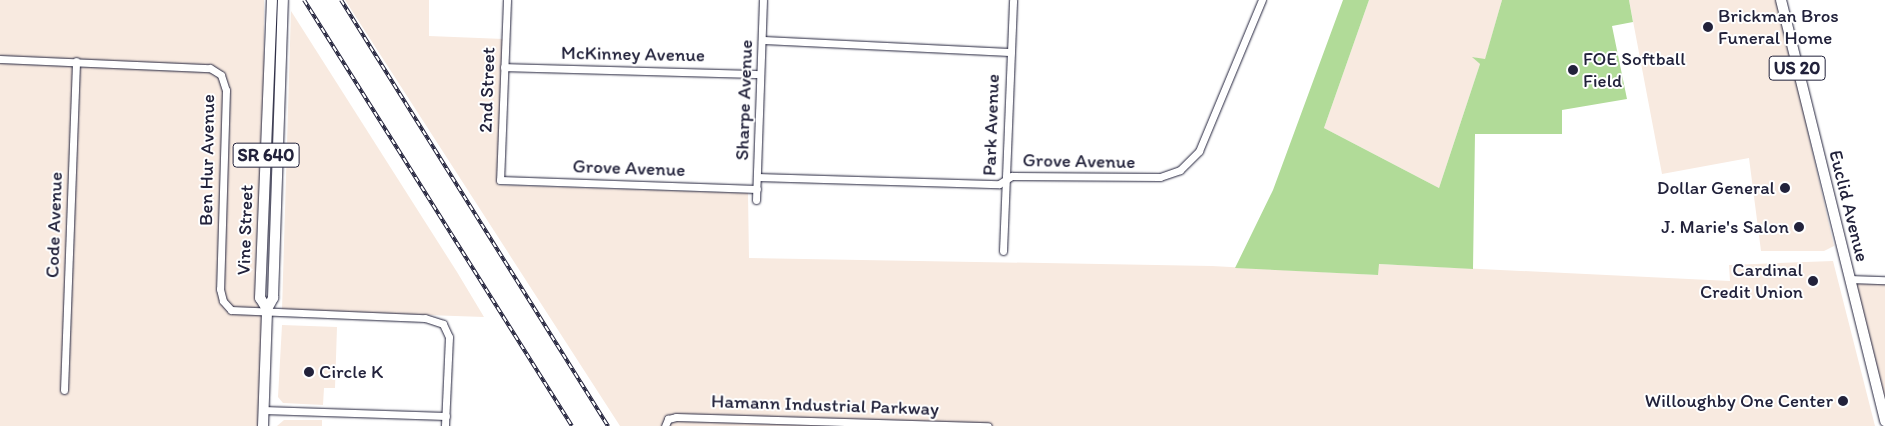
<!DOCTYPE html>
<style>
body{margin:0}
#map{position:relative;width:1885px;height:426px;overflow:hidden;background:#fff;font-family:Itim,sans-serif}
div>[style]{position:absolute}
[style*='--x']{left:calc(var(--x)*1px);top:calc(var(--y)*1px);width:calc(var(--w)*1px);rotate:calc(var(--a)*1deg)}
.built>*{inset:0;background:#f8eae0;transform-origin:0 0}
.green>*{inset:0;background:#b1db98}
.roads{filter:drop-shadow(0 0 1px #22223b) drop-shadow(0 0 1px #22223b)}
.minor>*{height:7px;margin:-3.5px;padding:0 3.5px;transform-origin:3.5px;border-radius:3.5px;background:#fff}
.primary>*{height:10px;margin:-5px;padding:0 5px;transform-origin:5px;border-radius:5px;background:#fff}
.rail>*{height:4px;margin-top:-2px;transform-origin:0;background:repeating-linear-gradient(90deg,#fff 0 5.5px,#22223b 0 11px);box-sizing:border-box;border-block:1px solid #22223b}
.dots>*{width:14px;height:14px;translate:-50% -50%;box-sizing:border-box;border:2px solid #fff;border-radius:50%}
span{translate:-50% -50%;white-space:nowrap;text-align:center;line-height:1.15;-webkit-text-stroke:4px #fff;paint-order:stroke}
.shield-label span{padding:1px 4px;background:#fff;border:1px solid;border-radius:4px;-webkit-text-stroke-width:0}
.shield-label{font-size:18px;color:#22223b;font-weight:700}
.poi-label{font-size:19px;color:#22223b}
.left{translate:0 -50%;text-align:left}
.right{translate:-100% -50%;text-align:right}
.street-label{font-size:19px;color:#22223b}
</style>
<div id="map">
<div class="built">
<i style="left:0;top:0;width:264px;height:426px"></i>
<i style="clip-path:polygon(345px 0,429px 0,429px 36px,504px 39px,498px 185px,748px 193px,749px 258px,1212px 266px,1378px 275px,1378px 264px,1730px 281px,1729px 265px,1833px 261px,1875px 426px,620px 426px)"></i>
<i style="clip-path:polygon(1369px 0,1502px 0,1485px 60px,1473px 57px,1480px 64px,1439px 188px,1324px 128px)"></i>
<i style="clip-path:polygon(1629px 0,1778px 0,1834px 246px,1824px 251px,1761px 251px,1749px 158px,1662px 174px)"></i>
<i style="clip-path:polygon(291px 11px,457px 272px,484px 317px,282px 310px)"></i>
<i style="clip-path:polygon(1854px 282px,1885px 283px,1885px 407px)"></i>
<i style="clip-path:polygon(282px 325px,337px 327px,335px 388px,324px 388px,323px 405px,283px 403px,278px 397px)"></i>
<i style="clip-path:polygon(284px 420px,322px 420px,322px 426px,277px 426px)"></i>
</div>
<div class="green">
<i style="clip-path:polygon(1343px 0,1369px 0,1324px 128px,1439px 188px,1480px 64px,1472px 57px,1485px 59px,1502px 0,1629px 0,1633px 22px,1612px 26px,1627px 99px,1562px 110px,1562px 134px,1475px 134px,1473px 269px,1379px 264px,1378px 275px,1235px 268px,1273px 190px)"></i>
</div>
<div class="roads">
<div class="minor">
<i style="--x:507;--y:0;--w:180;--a:92.2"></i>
<i style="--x:500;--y:180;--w:257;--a:2"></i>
<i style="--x:762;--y:40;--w:249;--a:2.8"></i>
<i style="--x:0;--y:59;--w:210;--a:2.5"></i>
<i style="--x:210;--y:68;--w:13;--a:32"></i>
<i style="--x:221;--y:75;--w:16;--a:72"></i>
<i style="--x:226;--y:90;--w:199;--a:91.7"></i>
<i style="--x:220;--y:289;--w:12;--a:76"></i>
<i style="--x:223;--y:301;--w:12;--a:48"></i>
<i style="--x:231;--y:310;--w:194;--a:2.4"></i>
<i style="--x:425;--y:318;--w:19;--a:18"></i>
<i style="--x:443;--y:324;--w:14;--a:65"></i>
<i style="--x:449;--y:337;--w:89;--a:92.6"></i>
<i style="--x:504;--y:67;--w:256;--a:1.6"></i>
<i style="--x:757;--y:177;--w:242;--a:1.7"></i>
<i style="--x:999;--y:184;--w:15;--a:-32"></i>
<i style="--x:1012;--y:176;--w:148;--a:0.4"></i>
<i style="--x:1160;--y:177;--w:21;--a:-19"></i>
<i style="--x:1180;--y:170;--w:27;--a:-45"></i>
<i style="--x:1199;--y:151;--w:164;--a:-67.4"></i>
<i style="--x:756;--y:200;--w:200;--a:-88"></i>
<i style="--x:1003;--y:251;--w:251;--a:-87.7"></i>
<i style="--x:1849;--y:279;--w:36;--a:2"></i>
<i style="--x:64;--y:390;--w:329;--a:-87.9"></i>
<i style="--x:263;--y:410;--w:183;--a:1.9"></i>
<i style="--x:665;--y:426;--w:8;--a:-67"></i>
<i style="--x:668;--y:419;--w:8;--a:-14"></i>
<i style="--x:676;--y:417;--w:312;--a:1.7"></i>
</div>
<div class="primary">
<i style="--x:1781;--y:0;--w:434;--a:76.1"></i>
<i style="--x:267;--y:309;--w:13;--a:-122"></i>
<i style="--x:260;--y:298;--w:298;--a:-87.7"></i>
<i style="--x:263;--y:426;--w:117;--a:-88"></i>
<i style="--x:267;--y:309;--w:13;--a:-61"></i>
<i style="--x:273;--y:298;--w:298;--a:-88.1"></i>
</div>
</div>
<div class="rail">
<i style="--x:304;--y:0;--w:503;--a:57.83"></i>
<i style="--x:341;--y:0;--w:503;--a:57.92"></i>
</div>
<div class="dots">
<i style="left:1708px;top:27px;background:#22223b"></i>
<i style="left:1573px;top:70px;background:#22223b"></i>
<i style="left:1785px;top:188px;background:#22223b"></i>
<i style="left:1799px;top:227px;background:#22223b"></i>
<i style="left:1813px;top:281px;background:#22223b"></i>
<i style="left:309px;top:372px;background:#22223b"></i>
<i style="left:1843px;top:401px;background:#22223b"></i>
</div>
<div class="shield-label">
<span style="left:1797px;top:68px">US 20</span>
<span style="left:266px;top:155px">SR 640</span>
</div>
<div class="poi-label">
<span class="left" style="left:1718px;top:27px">Brickman Bros<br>Funeral Home</span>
<span class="left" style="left:1583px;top:70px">FOE Softball<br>Field</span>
<span class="right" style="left:1775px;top:188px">Dollar General</span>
<span class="right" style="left:1789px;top:227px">J. Marie's Salon</span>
<span class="right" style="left:1803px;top:281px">Cardinal<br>Credit Union</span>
<span class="left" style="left:319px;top:372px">Circle K</span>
<span class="right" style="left:1833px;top:401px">Willoughby One Center</span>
</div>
<div class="street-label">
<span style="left:633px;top:54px;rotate:1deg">McKinney Avenue</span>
<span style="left:487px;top:90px;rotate:-88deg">2nd Street</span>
<span style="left:744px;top:100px;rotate:-88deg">Sharpe Avenue</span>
<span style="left:991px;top:125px;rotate:-88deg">Park Avenue</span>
<span style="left:207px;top:160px;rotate:-89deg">Ben Hur Avenue</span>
<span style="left:1079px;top:161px;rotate:1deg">Grove Avenue</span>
<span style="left:629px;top:168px;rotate:2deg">Grove Avenue</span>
<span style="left:1849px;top:206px;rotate:76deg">Euclid Avenue</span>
<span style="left:54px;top:225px;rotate:-88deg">Code Avenue</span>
<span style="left:245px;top:230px;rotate:-88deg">Vine Street</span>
<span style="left:825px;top:405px;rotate:2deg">Hamann Industrial Parkway</span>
</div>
</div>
